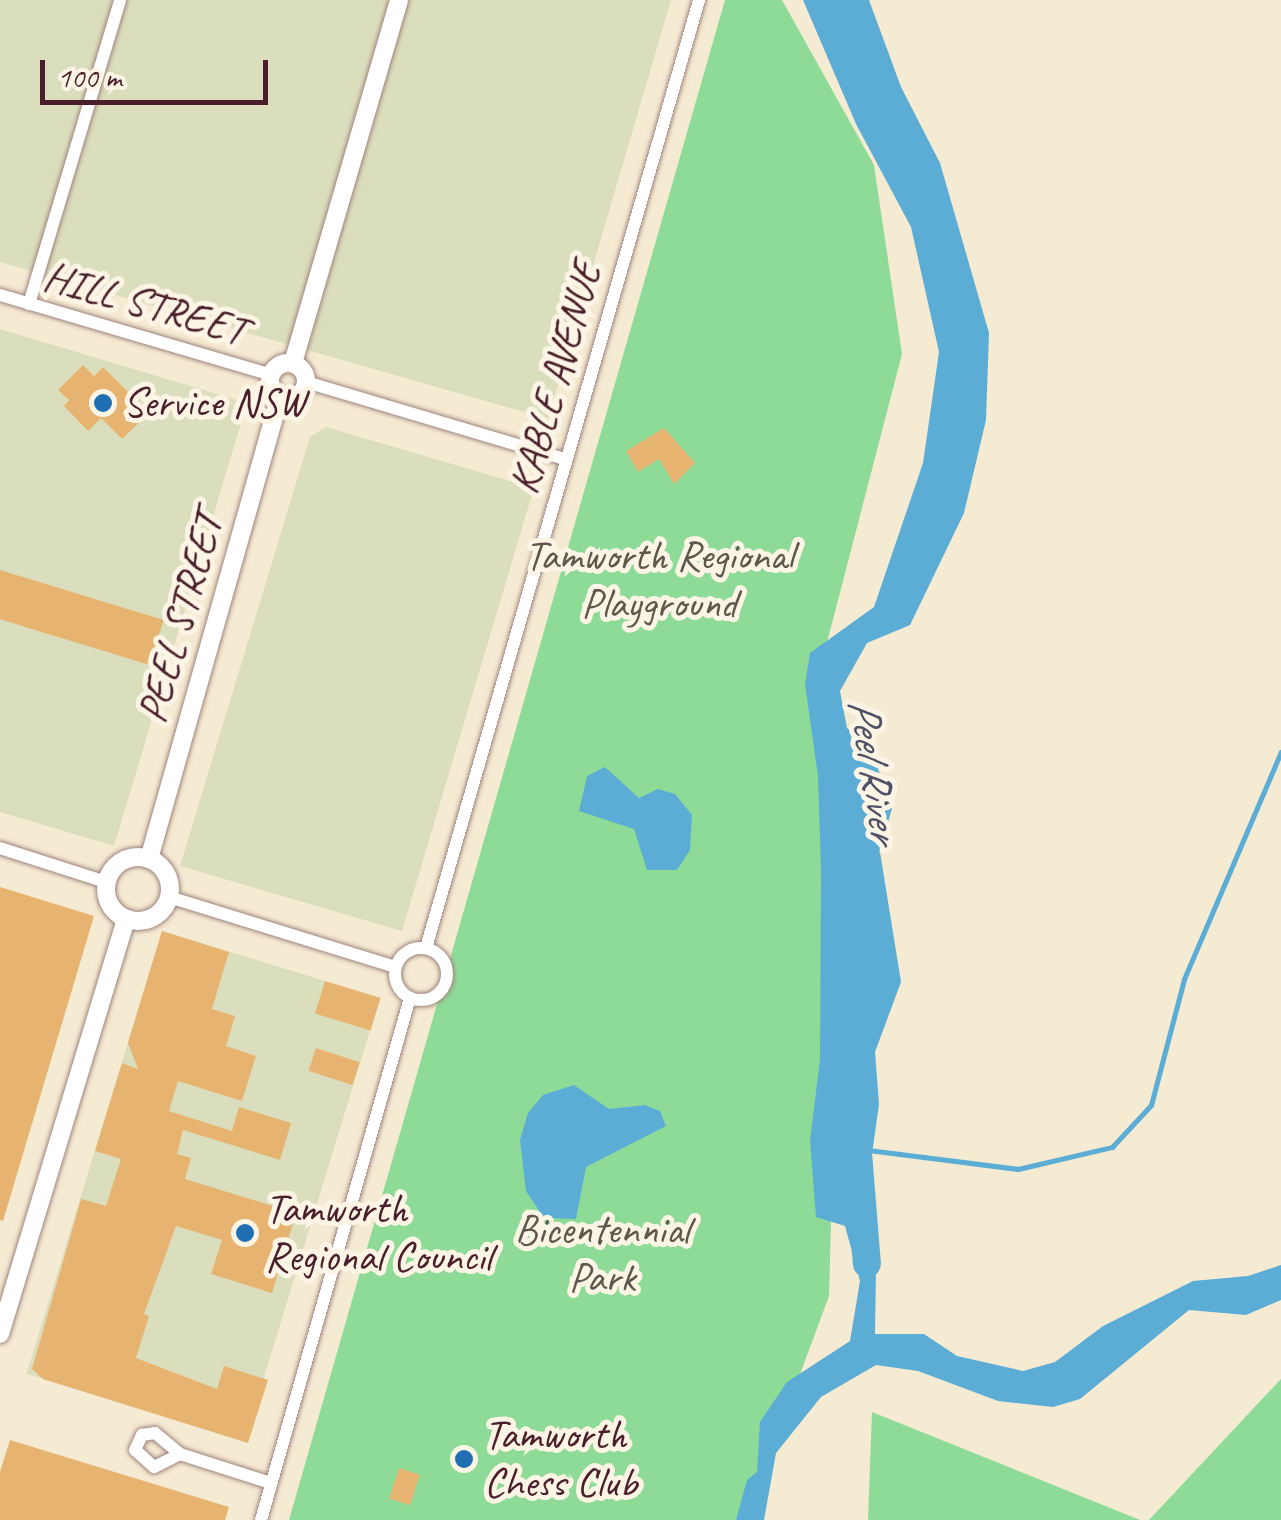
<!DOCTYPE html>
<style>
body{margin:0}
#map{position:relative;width:1281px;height:1520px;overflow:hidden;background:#f5ead2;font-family:Caveat,sans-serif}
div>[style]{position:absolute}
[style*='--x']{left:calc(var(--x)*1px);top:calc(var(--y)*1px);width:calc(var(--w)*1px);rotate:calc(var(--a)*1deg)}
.built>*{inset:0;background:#dbdebd;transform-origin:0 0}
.green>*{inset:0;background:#8edb98}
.water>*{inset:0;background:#5badd6}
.stream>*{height:5px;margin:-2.5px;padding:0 2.5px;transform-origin:2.5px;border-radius:2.5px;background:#5badd6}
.river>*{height:28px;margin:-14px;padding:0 14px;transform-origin:14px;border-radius:14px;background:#5badd6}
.building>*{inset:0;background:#e6b470;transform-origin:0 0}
.roads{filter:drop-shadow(0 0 2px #a0847e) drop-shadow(0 0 2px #a0847e)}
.street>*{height:12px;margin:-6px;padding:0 6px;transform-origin:6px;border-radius:6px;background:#fff}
.street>.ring{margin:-6px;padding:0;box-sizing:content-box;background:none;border:12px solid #fff;border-radius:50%}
.secondary>*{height:18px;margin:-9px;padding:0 9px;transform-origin:9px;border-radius:9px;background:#fff}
.secondary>.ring{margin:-9px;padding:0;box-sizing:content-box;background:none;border:18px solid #fff;border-radius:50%}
.dots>*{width:28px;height:28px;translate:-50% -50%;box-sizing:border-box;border:5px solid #fcf5e5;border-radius:50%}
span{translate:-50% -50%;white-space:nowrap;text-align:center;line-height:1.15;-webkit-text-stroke:10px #fcf5e5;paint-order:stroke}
.street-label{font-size:42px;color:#4a1f2b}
.poi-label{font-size:42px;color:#4a1f2b}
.left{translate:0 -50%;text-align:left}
.park-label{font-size:42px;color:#5e574c}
.water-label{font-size:45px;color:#505167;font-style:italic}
.scale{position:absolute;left:40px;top:60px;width:228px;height:45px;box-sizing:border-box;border:5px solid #4a1f2b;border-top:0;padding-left:12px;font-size:30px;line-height:35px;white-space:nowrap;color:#4a1f2b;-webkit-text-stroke:8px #fcf5e5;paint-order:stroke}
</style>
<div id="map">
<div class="built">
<i style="clip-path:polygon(0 0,671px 0,548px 419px,0 262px)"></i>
<i style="clip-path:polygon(0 329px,247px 403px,114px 846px,0 812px)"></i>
<i style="clip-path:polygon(326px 427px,534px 488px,402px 931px,180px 866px,310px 437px)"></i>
<i style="left:162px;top:931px;width:228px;height:463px;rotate:17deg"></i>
</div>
<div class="green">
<i style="clip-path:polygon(725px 0,782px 0,874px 165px,902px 354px,817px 681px,843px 783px,829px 1296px,746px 1520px,289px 1520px)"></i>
<i style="clip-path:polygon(1281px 1379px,1281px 1520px,1149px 1520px)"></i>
<i style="clip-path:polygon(872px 1412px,1140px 1520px,868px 1520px)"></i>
</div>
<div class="water">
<i style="clip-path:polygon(803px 0,869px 0,901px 87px,940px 163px,989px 333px,986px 420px,964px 513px,910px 625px,867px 643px,840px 691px,847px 728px,871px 749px,892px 808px,880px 852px,901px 982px,875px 1052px,879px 1104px,870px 1168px,851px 1216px,868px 1232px,876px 1268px,875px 1334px,924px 1334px,957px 1356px,1023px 1371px,1055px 1362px,1103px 1326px,1193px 1281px,1248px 1276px,1281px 1265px,1281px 1300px,1246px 1315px,1189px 1310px,1080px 1399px,1053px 1407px,998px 1401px,918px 1371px,876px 1365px,821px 1397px,776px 1453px,764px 1520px,736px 1520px,747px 1480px,757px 1472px,760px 1422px,787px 1382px,850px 1341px,860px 1281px,845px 1226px,816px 1217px,810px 1141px,820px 1059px,821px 871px,818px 776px,805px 684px,810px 653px,874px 607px,923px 463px,939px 352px,911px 227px,856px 124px)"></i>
<i style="clip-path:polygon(605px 767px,639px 798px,658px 789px,675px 794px,692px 815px,690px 850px,677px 870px,647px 870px,634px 829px,579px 811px,587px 776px)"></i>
<i style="clip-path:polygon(574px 1085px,609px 1109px,645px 1105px,660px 1111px,666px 1126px,586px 1167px,576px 1219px,544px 1218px,526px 1191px,520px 1140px,528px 1113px,543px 1095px)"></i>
</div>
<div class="stream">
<i style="--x:868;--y:1150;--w:151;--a:7.2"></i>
<i style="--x:1018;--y:1169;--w:97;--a:-13.2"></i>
<i style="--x:1112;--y:1147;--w:57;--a:-47.1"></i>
<i style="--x:1151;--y:1105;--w:130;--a:-75.3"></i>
<i style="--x:1184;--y:979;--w:247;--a:-66.9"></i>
</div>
<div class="river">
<i style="--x:858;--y:1153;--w:111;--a:85.4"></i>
</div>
<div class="building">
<i style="clip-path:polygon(83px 365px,94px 376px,103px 367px,149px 413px,122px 439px,101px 418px,88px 431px,64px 406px,69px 400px,58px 390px)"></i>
<i style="clip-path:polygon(664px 428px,695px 463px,674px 484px,659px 459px,638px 472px,626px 451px)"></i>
<i style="left:0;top:570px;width:171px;height:47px;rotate:17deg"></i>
<i style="clip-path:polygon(0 887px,94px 916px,3px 1221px,0 1220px)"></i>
<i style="clip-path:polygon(162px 931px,229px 952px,212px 1009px,235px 1016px,226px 1046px,256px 1056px,242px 1101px,178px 1081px,169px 1111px,232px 1131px,239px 1107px,291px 1123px,280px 1160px,183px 1130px,177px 1154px,191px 1158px,185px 1179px,296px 1213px,272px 1293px,211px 1274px,222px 1240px,176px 1226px,144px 1314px,149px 1316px,136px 1358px,217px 1389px,224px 1366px,268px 1380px,248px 1443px,43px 1379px,32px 1369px,81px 1199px,106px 1206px,121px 1159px,95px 1151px,122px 1063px,138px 1069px,128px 1043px)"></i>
<i style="left:325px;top:981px;width:58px;height:34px;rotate:17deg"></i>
<i style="left:316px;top:1048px;width:46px;height:24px;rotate:18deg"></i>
<i style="clip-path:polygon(10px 1440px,229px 1507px,225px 1520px,0 1520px,0 1472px)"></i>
<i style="left:399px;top:1468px;width:22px;height:32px;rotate:18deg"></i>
</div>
<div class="roads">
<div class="street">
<i style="--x:0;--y:295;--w:284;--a:16.4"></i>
<i style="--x:29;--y:304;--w:317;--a:-73.3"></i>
<i style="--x:306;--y:382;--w:269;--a:16.6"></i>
<i style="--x:0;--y:848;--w:111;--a:17.8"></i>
<i style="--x:169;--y:897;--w:237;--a:17.2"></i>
<i class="ring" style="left:395px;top:948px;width:40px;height:40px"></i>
<i style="--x:426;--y:948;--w:987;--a:-73.93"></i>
<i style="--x:180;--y:1454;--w:29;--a:153"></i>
<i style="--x:154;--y:1467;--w:25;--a:-138"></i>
<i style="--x:135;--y:1450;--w:17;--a:-65"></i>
<i style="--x:142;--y:1435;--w:13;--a:-9"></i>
<i style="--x:155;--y:1433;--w:33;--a:40"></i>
<i style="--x:180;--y:1454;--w:96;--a:17.7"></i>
<i style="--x:261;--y:1520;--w:543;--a:-74.07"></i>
</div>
<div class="secondary">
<i style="--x:293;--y:363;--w:378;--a:-73.7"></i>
<i class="ring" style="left:270px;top:363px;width:18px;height:18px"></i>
<i class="ring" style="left:106px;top:857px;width:46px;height:46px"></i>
<i style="--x:149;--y:859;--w:481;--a:-74.2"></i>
<i style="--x:0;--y:1334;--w:434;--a:-73.1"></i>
</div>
</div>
<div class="dots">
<i style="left:103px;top:403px;background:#1f6fb2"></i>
<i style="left:245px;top:1233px;background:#1f6fb2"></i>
<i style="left:464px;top:1459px;background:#1f6fb2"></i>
</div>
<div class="street-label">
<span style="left:145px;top:304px;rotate:16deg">HILL STREET</span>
<span style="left:556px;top:378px;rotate:-74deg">KABLE AVENUE</span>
<span style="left:181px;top:618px;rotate:-74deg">PEEL STREET</span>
</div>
<div class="poi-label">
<span class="left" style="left:123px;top:403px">Service NSW</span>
<span class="left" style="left:265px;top:1233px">Tamworth<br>Regional Council</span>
<span class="left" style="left:484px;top:1459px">Tamworth<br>Chess Club</span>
</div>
<div class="park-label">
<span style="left:659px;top:580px">Tamworth Regional<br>Playground</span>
<span style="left:602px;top:1254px">Bicentennial<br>Park</span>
</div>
<div class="water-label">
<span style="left:874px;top:770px;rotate:81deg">Peel River</span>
</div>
<div class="scale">100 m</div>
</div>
